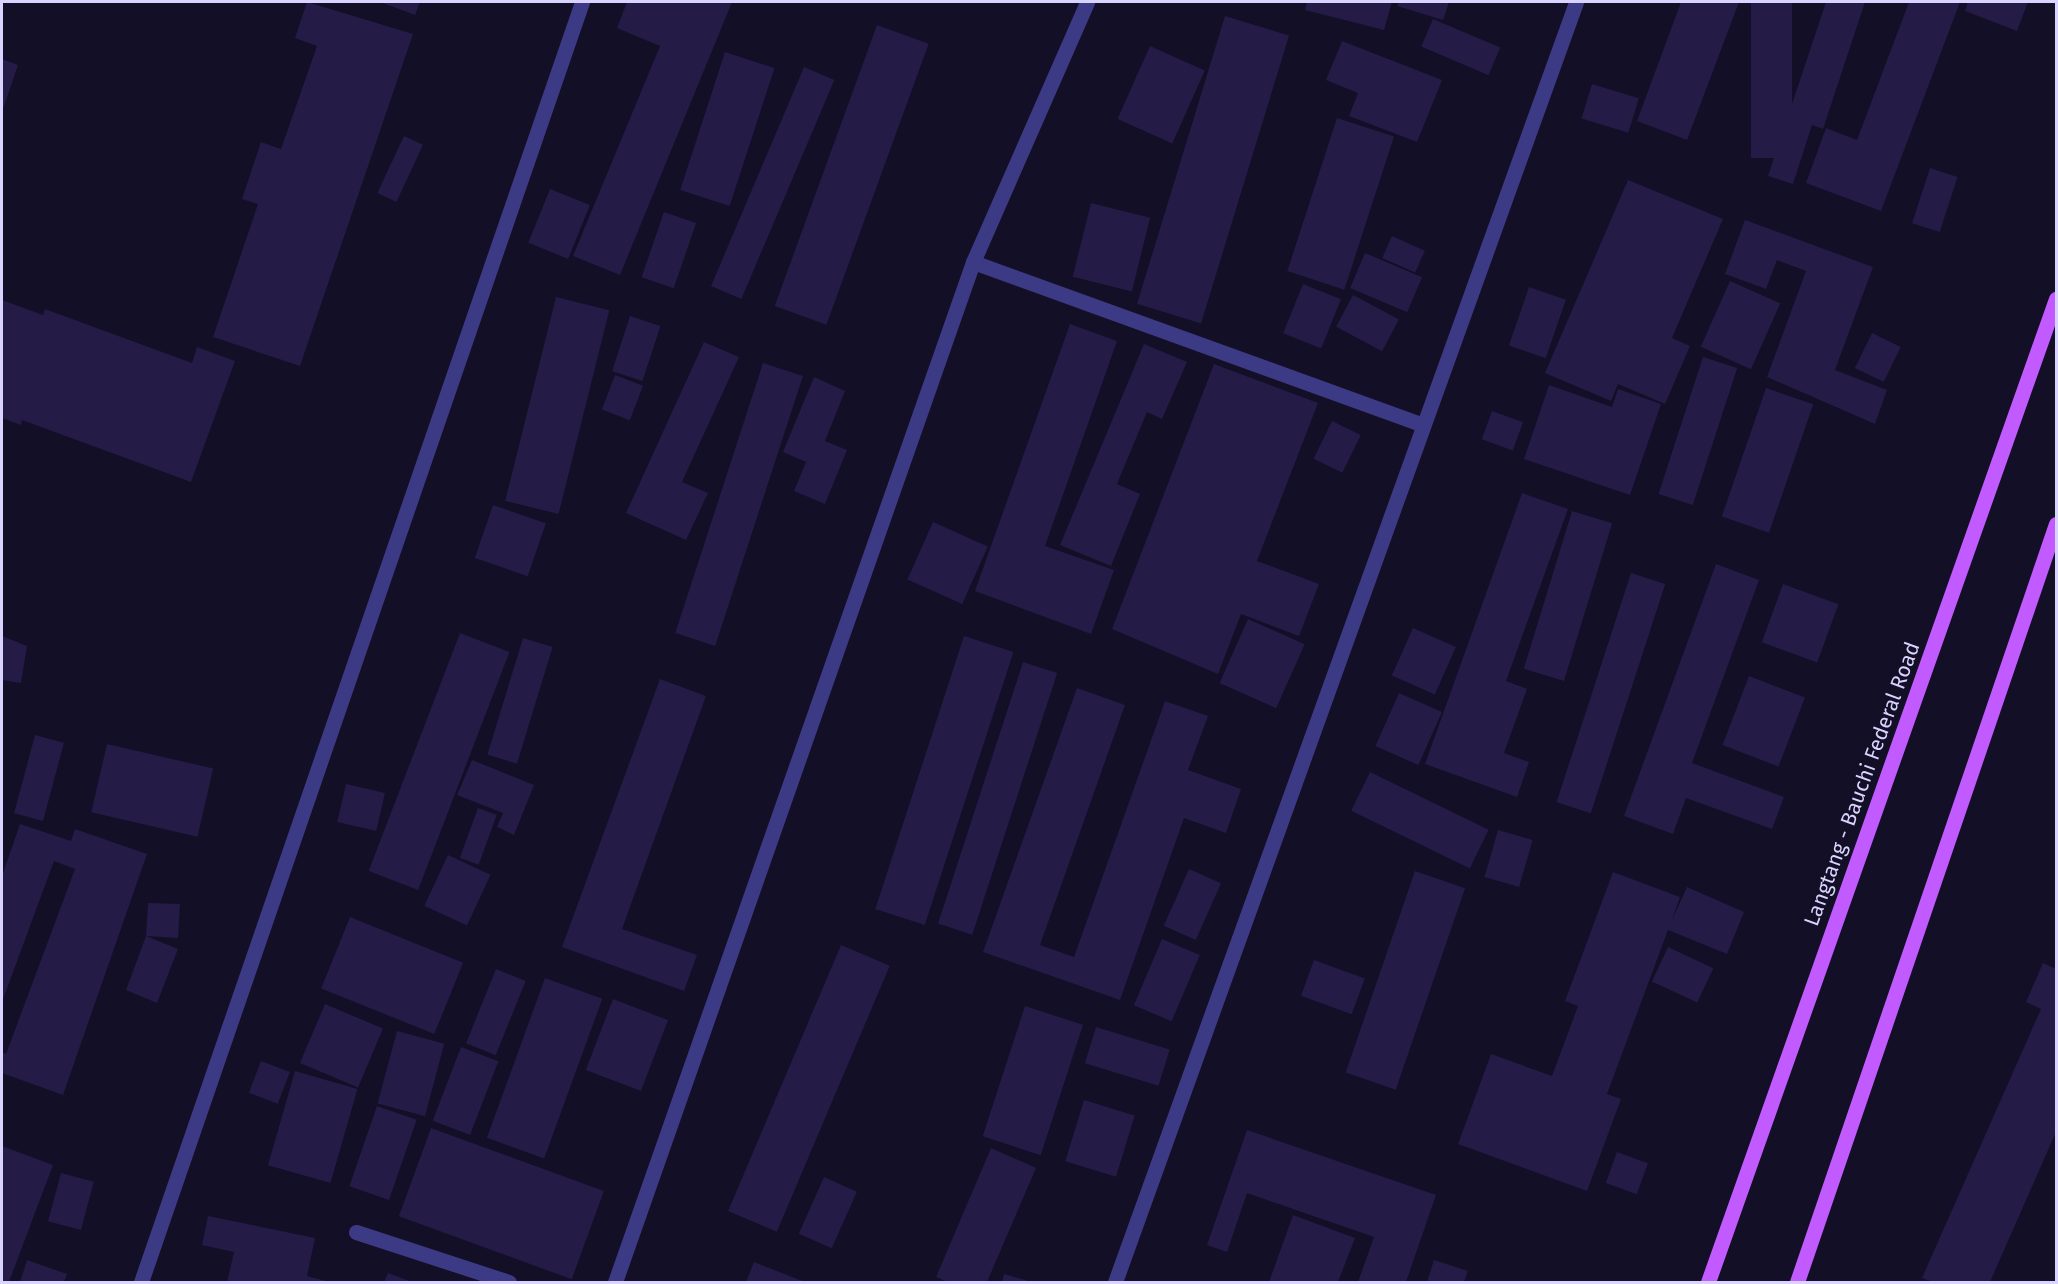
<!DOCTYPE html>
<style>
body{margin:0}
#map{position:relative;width:2058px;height:1284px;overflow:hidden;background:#130f26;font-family:"Fira Sans",sans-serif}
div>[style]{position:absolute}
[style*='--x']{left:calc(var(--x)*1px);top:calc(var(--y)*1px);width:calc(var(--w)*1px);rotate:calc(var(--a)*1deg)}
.building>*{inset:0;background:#241b47;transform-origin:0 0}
.street>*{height:15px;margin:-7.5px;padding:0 7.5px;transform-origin:7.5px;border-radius:7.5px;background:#3d3a85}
.primary>*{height:15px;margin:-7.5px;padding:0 7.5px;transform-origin:7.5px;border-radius:7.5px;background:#c25bff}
span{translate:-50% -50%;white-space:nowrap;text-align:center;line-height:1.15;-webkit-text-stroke:6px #130f26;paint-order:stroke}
.street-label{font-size:21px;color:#d9d4ff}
.frame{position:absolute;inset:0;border:3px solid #d9d4ff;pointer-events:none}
</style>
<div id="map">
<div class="building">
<i style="clip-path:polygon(307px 2px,413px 34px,300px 366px,213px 337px,258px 204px,242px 199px,261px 142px,281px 149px,317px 46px,295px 38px)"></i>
<i style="clip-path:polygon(380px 2px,420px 2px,415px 15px)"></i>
<i style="clip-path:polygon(627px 2px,732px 2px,620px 275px,573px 256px,660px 46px,617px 28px)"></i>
<i style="clip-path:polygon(1307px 2px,1392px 2px,1384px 30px,1305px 10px)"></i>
<i style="clip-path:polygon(1399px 2px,1449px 2px,1443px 20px,1397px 6px)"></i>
<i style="clip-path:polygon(1681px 2px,1739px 2px,1687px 140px,1637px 121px)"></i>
<i style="left:1751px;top:2px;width:41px;height:156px"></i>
<i style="clip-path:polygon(1826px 2px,1865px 2px,1823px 129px,1812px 125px,1793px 184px,1768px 176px)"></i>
<i style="clip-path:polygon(1909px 2px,1960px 2px,1881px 211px,1806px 183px,1826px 128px,1857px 140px)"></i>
<i style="clip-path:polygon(1968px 2px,2028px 2px,2017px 31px,1965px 11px)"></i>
<i style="left:1225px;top:16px;width:67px;height:301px;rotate:17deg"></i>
<i style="left:1433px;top:19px;width:73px;height:30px;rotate:23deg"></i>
<i style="left:877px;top:25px;width:55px;height:299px;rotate:20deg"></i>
<i style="clip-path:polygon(1342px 41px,1442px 80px,1417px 142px,1349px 116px,1358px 93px,1326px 80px)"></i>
<i style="left:1150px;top:46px;width:60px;height:80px;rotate:24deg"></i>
<i style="left:725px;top:52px;width:52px;height:145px;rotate:18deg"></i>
<i style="clip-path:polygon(2px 59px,18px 65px,2px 112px)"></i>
<i style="left:804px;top:67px;width:33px;height:238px;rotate:23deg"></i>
<i style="left:1592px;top:84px;width:49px;height:36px;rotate:17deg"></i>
<i style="left:1337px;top:118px;width:60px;height:161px;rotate:18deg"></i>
<i style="left:404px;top:136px;width:21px;height:63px;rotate:25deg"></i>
<i style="left:1930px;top:168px;width:29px;height:58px;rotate:18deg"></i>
<i style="clip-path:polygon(1628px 180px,1723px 219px,1672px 338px,1690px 346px,1665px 404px,1618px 384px,1611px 401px,1545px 373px)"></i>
<i style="left:550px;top:189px;width:43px;height:58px;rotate:22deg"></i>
<i style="left:1091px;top:203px;width:61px;height:76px;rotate:14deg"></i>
<i style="left:664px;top:212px;width:34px;height:69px;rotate:19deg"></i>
<i style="clip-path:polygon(1745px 220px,1873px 267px,1835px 370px,1887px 390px,1875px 424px,1767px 377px,1806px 271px,1777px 260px,1766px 289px,1725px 274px)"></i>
<i style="left:1392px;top:236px;width:36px;height:24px;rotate:24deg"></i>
<i style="left:1365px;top:253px;width:62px;height:38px;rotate:23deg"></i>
<i style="left:1730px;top:281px;width:55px;height:72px;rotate:24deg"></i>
<i style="left:1303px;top:284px;width:41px;height:53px;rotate:22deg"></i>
<i style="left:1529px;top:287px;width:39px;height:62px;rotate:19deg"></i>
<i style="left:1353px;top:295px;width:52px;height:36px;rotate:28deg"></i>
<i style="left:556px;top:297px;width:55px;height:210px;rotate:14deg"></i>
<i style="clip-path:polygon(2px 300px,43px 315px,45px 309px,192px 363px,197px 347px,235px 361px,191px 482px,22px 420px,21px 425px,2px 418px)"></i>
<i style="left:630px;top:316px;width:32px;height:58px;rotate:18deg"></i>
<i style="clip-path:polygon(1070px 324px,1117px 341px,1045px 546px,1114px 570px,1091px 634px,975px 591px)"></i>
<i style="left:1872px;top:333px;width:32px;height:39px;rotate:26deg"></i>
<i style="clip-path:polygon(704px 342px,739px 357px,682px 482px,708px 493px,686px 540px,626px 513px)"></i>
<i style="clip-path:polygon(1144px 344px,1187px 362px,1162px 419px,1147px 412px,1117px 484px,1140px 494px,1111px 566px,1060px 545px)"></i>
<i style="left:1703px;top:357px;width:36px;height:144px;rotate:18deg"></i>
<i style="left:763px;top:363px;width:42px;height:284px;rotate:18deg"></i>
<i style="clip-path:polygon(1214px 364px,1318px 403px,1257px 561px,1319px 584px,1299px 636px,1241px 614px,1218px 674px,1112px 629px)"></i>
<i style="left:615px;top:375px;width:30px;height:37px;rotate:21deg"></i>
<i style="clip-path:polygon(814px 377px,845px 391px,825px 441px,847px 450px,825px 504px,794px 491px,806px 462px,783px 452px)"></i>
<i style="clip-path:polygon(1549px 385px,1612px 407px,1618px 389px,1661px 404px,1630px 495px,1524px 459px)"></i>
<i style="left:1766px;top:388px;width:50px;height:136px;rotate:19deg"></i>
<i style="left:1492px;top:411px;width:33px;height:30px;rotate:20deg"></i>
<i style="left:1332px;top:421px;width:32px;height:42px;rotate:26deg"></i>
<i style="clip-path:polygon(1522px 493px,1568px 509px,1506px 681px,1527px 689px,1504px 753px,1529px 762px,1517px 797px,1425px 764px)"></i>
<i style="left:493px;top:505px;width:56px;height:56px;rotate:19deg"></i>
<i style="left:1572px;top:511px;width:42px;height:165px;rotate:17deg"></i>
<i style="left:933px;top:522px;width:60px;height:63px;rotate:24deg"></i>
<i style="clip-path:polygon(1716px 564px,1759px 580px,1692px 763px,1784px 797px,1772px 829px,1686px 798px,1673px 834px,1624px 816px)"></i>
<i style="left:1631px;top:573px;width:36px;height:241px;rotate:18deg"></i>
<i style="left:1783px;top:584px;width:59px;height:62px;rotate:20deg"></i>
<i style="left:1248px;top:619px;width:62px;height:70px;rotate:24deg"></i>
<i style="left:1413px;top:628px;width:47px;height:52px;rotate:24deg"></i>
<i style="left:460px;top:633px;width:53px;height:255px;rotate:21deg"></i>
<i style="clip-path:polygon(2px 636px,27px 646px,21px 683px,2px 680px)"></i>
<i style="left:964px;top:636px;width:52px;height:287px;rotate:18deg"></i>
<i style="left:523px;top:638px;width:31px;height:122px;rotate:17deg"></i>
<i style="left:1023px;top:662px;width:36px;height:275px;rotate:18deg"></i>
<i style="left:1749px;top:676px;width:60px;height:74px;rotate:21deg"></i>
<i style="clip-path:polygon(660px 679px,706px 696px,622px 929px,697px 955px,684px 991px,562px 947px)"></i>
<i style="clip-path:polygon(1077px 688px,1125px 705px,1040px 945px,1074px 957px,1165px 701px,1208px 716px,1188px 770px,1241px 789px,1226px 833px,1184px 818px,1120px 1000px,983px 952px)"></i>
<i style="left:1399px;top:693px;width:47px;height:58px;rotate:24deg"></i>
<i style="left:35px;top:735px;width:30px;height:81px;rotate:15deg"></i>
<i style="left:107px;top:744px;width:109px;height:70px;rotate:13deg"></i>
<i style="clip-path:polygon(472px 760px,534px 785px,514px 835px,497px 827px,503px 813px,457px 795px)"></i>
<i style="left:1370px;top:772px;width:132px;height:43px;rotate:26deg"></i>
<i style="left:346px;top:784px;width:40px;height:39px;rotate:13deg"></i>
<i style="left:478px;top:808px;width:20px;height:53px;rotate:20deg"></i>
<i style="clip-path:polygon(20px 824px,71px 841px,75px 829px,147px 854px,63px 1095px,2px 1073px,2px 1052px,6px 1054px,75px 869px,54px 861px,2px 1002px,2px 876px)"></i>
<i style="left:1498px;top:830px;width:36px;height:49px;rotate:16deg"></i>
<i style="left:448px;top:855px;width:47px;height:56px;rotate:25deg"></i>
<i style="left:1189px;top:869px;width:35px;height:62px;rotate:24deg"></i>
<i style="left:1415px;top:871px;width:53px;height:213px;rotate:19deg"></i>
<i style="clip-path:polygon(1613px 872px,1680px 897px,1672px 920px,1687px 887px,1744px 912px,1727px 954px,1668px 930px,1607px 1094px,1621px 1099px,1587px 1191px,1458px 1144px,1491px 1054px,1552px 1076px,1578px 1006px,1565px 1001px)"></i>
<i style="clip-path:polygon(148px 903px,180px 904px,178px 938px,146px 936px,178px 949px,157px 1003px,126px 990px,146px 936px)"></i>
<i style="left:350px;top:917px;width:122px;height:77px;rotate:22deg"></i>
<i style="left:1162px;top:939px;width:41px;height:72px;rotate:23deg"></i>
<i style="left:841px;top:945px;width:53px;height:289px;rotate:23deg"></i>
<i style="left:1668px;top:947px;width:50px;height:38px;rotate:25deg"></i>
<i style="left:1314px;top:960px;width:54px;height:38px;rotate:20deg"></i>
<i style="clip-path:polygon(2043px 963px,2056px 969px,2056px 1132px,1990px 1282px,1933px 1282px,1922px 1278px,2041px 1009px,2026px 1002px)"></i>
<i style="left:496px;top:969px;width:32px;height:80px;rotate:22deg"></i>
<i style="left:545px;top:978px;width:61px;height:170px;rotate:20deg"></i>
<i style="left:613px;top:999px;width:59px;height:76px;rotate:21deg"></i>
<i style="left:325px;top:1004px;width:63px;height:64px;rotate:23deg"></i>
<i style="left:1025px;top:1006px;width:61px;height:137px;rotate:18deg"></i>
<i style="left:1096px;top:1027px;width:77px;height:38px;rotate:17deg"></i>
<i style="left:397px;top:1031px;width:49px;height:75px;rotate:15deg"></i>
<i style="left:461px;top:1047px;width:40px;height:79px;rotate:21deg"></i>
<i style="left:261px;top:1061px;width:31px;height:34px;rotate:21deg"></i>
<i style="left:295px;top:1071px;width:65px;height:98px;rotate:16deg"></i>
<i style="left:1084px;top:1100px;width:53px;height:64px;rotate:17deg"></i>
<i style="left:377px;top:1106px;width:42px;height:85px;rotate:19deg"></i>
<i style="left:431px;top:1128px;width:184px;height:94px;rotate:20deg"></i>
<i style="clip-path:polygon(1247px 1130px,1436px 1195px,1406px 1282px,1358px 1282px,1374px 1237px,1247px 1193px,1227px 1252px,1207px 1245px)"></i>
<i style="clip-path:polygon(2px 1146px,53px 1165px,9px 1282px,2px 1282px)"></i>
<i style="clip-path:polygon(991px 1148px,1036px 1168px,987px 1282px,948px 1282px,936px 1277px)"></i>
<i style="left:1617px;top:1152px;width:33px;height:33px;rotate:20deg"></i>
<i style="left:61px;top:1173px;width:34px;height:50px;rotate:15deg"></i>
<i style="left:824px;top:1177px;width:36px;height:62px;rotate:24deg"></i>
<i style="clip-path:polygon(1293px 1215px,1355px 1238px,1338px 1282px,1269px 1282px)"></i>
<i style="clip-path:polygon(208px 1216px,315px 1238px,307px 1276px,330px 1282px,227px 1282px,234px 1252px,202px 1245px)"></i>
<i style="clip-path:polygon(27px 1260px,67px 1274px,64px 1282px,20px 1282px)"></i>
<i style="clip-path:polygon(1434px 1260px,1468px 1271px,1464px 1282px,1427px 1282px)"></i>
<i style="clip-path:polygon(754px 1262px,805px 1282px,746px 1282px)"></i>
<i style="clip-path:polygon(388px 1273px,412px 1282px,384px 1282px)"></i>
<i style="clip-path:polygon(1004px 1274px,1032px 1282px,1002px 1282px)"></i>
</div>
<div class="street">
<i style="--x:973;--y:262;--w:479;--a:19.9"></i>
<i style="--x:356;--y:1232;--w:161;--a:18.1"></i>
<i style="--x:141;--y:1282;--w:1354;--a:-70.99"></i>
<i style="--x:615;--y:1282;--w:1081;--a:-70.66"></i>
<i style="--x:973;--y:262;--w:284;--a:-66.3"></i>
<i style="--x:1115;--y:1282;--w:1360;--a:-70.19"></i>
</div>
<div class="primary">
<i style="--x:1708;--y:1282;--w:1043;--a:-70.51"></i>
<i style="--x:1797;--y:1282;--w:801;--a:-71.14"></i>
</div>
<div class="street-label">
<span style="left:1862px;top:784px;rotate:-70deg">Langtang - Bauchi Federal Road</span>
</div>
<div class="frame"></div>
</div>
